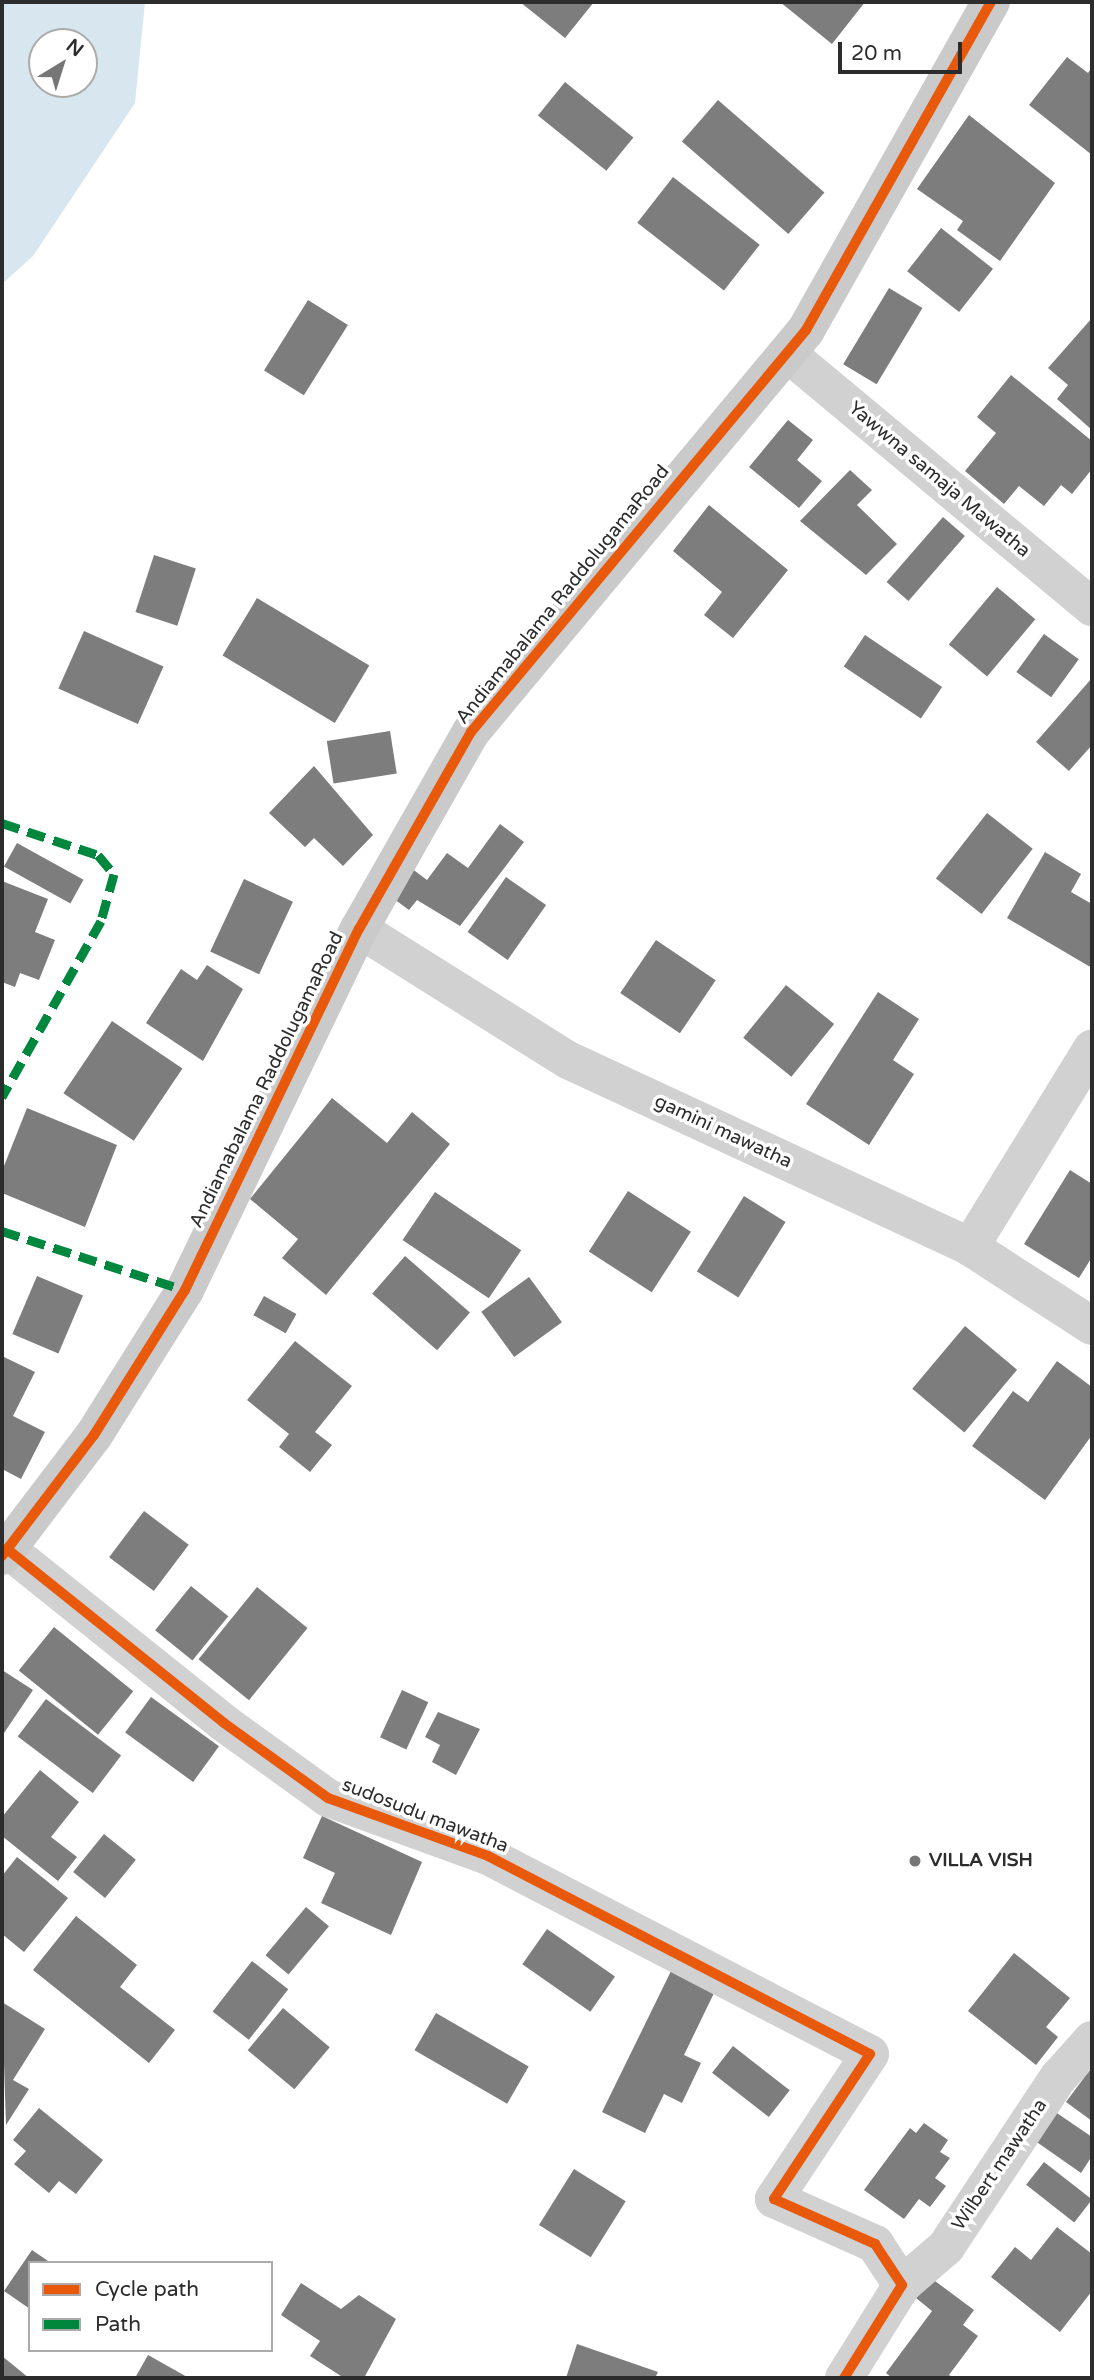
<!DOCTYPE html>
<style>
body{margin:0}
#map{position:relative;width:1094px;height:2380px;overflow:hidden;background:#fff;font-family:"Varela Round",sans-serif}
div>[style]{position:absolute}
[style*='--x']{left:calc(var(--x)*1px);top:calc(var(--y)*1px);width:calc(var(--w)*1px);rotate:calc(var(--a)*1deg)}
.water>*{inset:0;background:#d8e6ef}
.building>*{inset:0;background:#7d7d7d;transform-origin:0 0}
.street>*{height:38px;margin:-19px;padding:0 19px;transform-origin:19px;border-radius:19px;background:#d1d1d1}
.secondary>*{height:38px;margin:-19px;padding:0 19px;transform-origin:19px;border-radius:19px;background:#cacaca}
.quiet>*{height:9px;margin-top:-4.5px;transform-origin:0;background:repeating-linear-gradient(90deg,#00873e 0 18px,transparent 0 27px)}
.cycleway>*{height:10px;margin:-5px;padding:0 5px;transform-origin:5px;border-radius:5px;background:#e8590c}
.dots>*{width:19px;height:19px;translate:-50% -50%;box-sizing:border-box;border:4px solid #fff;border-radius:50%}
span{translate:-50% -50%;white-space:nowrap;text-align:center;line-height:1.15;-webkit-text-stroke:7px #fff;paint-order:stroke}
.street-label{font-size:19px;color:#2c2c2c}
.poi-label{font-size:19px;color:#2c2c2c;font-weight:700}
.left{translate:0 -50%;text-align:left}
.frame{position:absolute;inset:0;border:4px solid #2c2c2c;pointer-events:none}
.legend{position:absolute;left:28px;top:2261px;width:245px;height:91px;box-sizing:border-box;background:#fff;border:2px solid #ababab;margin:0;padding:9px 12px;list-style:none;font-size:21px;color:#2c2c2c}
.legend li{display:flex;align-items:center;gap:14px;height:35px}
.legend b{width:35px;border:2px solid #ababab}
.north{position:absolute;left:28px;top:28px;width:70px;height:70px;box-sizing:border-box;background:#fff;border:2px solid #ababab;border-radius:50%;rotate:38deg;font-size:19px;font-weight:700;line-height:28px;text-align:center;color:#2c2c2c}
.north::after{content:'';display:block;margin:auto;width:24px;height:32px;background:#767676;clip-path:polygon(50% 0,100% 100%,50% 72%,0 100%)}
.scale{position:absolute;left:838px;top:42px;width:124px;height:32px;box-sizing:border-box;border:4px solid #2c2c2c;border-top:0;padding-left:9px;font-size:21px;line-height:24px;white-space:nowrap;color:#2c2c2c;-webkit-text-stroke:5px #fff;paint-order:stroke}
</style>
<div id="map">
<div class="water">
<i style="clip-path:polygon(evenodd,2px 2px,145px 2px,135px 103px,33px 256px,2px 284px,2px 2px,42px 42px,84px 42px,84px 84px,42px 84px,42px 42px)"></i>
</div>
<div class="building">
<i style="clip-path:polygon(520px 2px,594px 2px,565px 38px)"></i>
<i style="clip-path:polygon(780px 2px,865px 2px,832px 44px)"></i>
<i style="clip-path:polygon(1067px 57px,1088px 73px,1092px 67px,1092px 155px,1029px 105px)"></i>
<i style="left:565px;top:82px;width:88px;height:43px;rotate:39deg"></i>
<i style="left:718px;top:100px;width:141px;height:55px;rotate:41deg"></i>
<i style="clip-path:polygon(969px 115px,1055px 183px,1000px 261px,957px 230px,963px 221px,917px 189px)"></i>
<i style="left:673px;top:177px;width:110px;height:58px;rotate:38deg"></i>
<i style="left:941px;top:228px;width:66px;height:55px;rotate:38deg"></i>
<i style="left:889px;top:288px;width:39px;height:89px;rotate:31deg"></i>
<i style="left:308px;top:300px;width:47px;height:83px;rotate:32deg"></i>
<i style="clip-path:polygon(1092px 318px,1092px 430px,1057px 399px,1068px 385px,1048px 368px)"></i>
<i style="clip-path:polygon(1011px 375px,1092px 441px,1092px 469px,1072px 494px,1061px 485px,1044px 506px,1019px 486px,1004px 504px,965px 471px,996px 433px,977px 417px)"></i>
<i style="clip-path:polygon(788px 420px,813px 440px,797px 460px,822px 481px,799px 508px,749px 467px)"></i>
<i style="clip-path:polygon(850px 470px,872px 490px,857px 505px,897px 544px,866px 575px,800px 521px)"></i>
<i style="clip-path:polygon(709px 505px,788px 570px,733px 638px,704px 615px,722px 592px,673px 551px)"></i>
<i style="left:943px;top:517px;width:29px;height:86px;rotate:41deg"></i>
<i style="left:154px;top:555px;width:44px;height:60px;rotate:18deg"></i>
<i style="left:997px;top:587px;width:50px;height:75px;rotate:40deg"></i>
<i style="left:257px;top:598px;width:131px;height:67px;rotate:31deg"></i>
<i style="left:84px;top:631px;width:87px;height:63px;rotate:24deg"></i>
<i style="left:1044px;top:634px;width:43px;height:47px;rotate:36deg"></i>
<i style="left:865px;top:635px;width:93px;height:38px;rotate:34deg"></i>
<i style="clip-path:polygon(1092px 678px,1092px 745px,1069px 771px,1036px 742px)"></i>
<i style="left:390px;top:731px;width:43px;height:64px;rotate:81deg"></i>
<i style="clip-path:polygon(314px 766px,373px 835px,343px 866px,314px 838px,305px 847px,269px 813px)"></i>
<i style="left:987px;top:813px;width:58px;height:83px;rotate:38deg"></i>
<i style="clip-path:polygon(500px 824px,524px 842px,460px 926px,417px 900px,409px 910px,390px 896px,411px 868px,427px 880px,447px 853px,468px 868px)"></i>
<i style="left:17px;top:843px;width:76px;height:27px;rotate:29deg"></i>
<i style="clip-path:polygon(1045px 852px,1081px 874px,1071px 892px,1092px 904px,1092px 968px,1007px 918px)"></i>
<i style="left:506px;top:877px;width:49px;height:67px;rotate:35deg"></i>
<i style="left:244px;top:879px;width:54px;height:80px;rotate:25deg"></i>
<i style="clip-path:polygon(2px 881px,48px 899px,35px 932px,55px 940px,39px 980px,20px 973px,15px 987px,2px 982px)"></i>
<i style="left:656px;top:940px;width:72px;height:64px;rotate:34deg"></i>
<i style="clip-path:polygon(207px 965px,243px 989px,203px 1061px,146px 1023px,181px 969px,197px 980px)"></i>
<i style="left:786px;top:985px;width:62px;height:68px;rotate:39deg"></i>
<i style="clip-path:polygon(878px 992px,919px 1019px,893px 1060px,914px 1074px,869px 1145px,806px 1104px)"></i>
<i style="left:112px;top:1021px;width:85px;height:87px;rotate:34deg"></i>
<i style="clip-path:polygon(332px 1098px,387px 1143px,412px 1112px,450px 1144px,326px 1295px,282px 1258px,298px 1239px,250px 1199px)"></i>
<i style="clip-path:polygon(27px 1108px,117px 1145px,85px 1227px,2px 1193px,2px 1171px)"></i>
<i style="clip-path:polygon(1070px 1170px,1092px 1184px,1092px 1257px,1079px 1278px,1024px 1244px)"></i>
<i style="left:628px;top:1191px;width:75px;height:72px;rotate:33deg"></i>
<i style="left:435px;top:1192px;width:104px;height:58px;rotate:34deg"></i>
<i style="left:744px;top:1196px;width:49px;height:89px;rotate:32deg"></i>
<i style="left:405px;top:1256px;width:86px;height:50px;rotate:41deg"></i>
<i style="left:37px;top:1276px;width:50px;height:63px;rotate:23deg"></i>
<i style="left:529px;top:1277px;width:56px;height:59px;rotate:54deg"></i>
<i style="left:264px;top:1296px;width:37px;height:22px;rotate:29deg"></i>
<i style="left:965px;top:1326px;width:68px;height:82px;rotate:40deg"></i>
<i style="clip-path:polygon(295px 1341px,352px 1386px,315px 1432px,332px 1445px,310px 1472px,279px 1447px,289px 1434px,247px 1400px)"></i>
<i style="clip-path:polygon(2px 1356px,35px 1372px,13px 1416px,45px 1432px,21px 1479px,2px 1469px)"></i>
<i style="clip-path:polygon(1057px 1361px,1092px 1387px,1092px 1435px,1045px 1500px,972px 1446px,1013px 1391px,1028px 1402px)"></i>
<i style="left:144px;top:1511px;width:56px;height:58px;rotate:37deg"></i>
<i style="left:191px;top:1586px;width:48px;height:57px;rotate:39deg"></i>
<i style="left:257px;top:1587px;width:65px;height:93px;rotate:39deg"></i>
<i style="left:54px;top:1627px;width:102px;height:56px;rotate:39deg"></i>
<i style="clip-path:polygon(2px 1670px,33px 1690px,2px 1736px)"></i>
<i style="left:402px;top:1690px;width:29px;height:52px;rotate:25deg"></i>
<i style="left:151px;top:1697px;width:84px;height:44px;rotate:36deg"></i>
<i style="left:46px;top:1699px;width:94px;height:47px;rotate:37deg"></i>
<i style="clip-path:polygon(438px 1712px,480px 1729px,456px 1775px,432px 1762px,440px 1745px,425px 1737px)"></i>
<i style="clip-path:polygon(40px 1770px,79px 1802px,51px 1837px,77px 1857px,58px 1881px,2px 1836px,2px 1817px)"></i>
<i style="clip-path:polygon(322px 1816px,422px 1862px,391px 1935px,321px 1903px,335px 1873px,303px 1858px)"></i>
<i style="left:104px;top:1834px;width:41px;height:49px;rotate:39deg"></i>
<i style="clip-path:polygon(17px 1857px,68px 1898px,24px 1952px,2px 1934px,2px 1876px)"></i>
<i style="left:306px;top:1907px;width:30px;height:63px;rotate:40deg"></i>
<i style="clip-path:polygon(76px 1916px,137px 1965px,120px 1987px,175px 2030px,149px 2063px,33px 1970px)"></i>
<i style="left:547px;top:1929px;width:83px;height:43px;rotate:35deg"></i>
<i style="clip-path:polygon(1014px 1953px,1070px 1998px,1046px 2027px,1058px 2037px,1036px 2065px,968px 2011px)"></i>
<i style="left:252px;top:1961px;width:46px;height:64px;rotate:38deg"></i>
<i style="clip-path:polygon(673px 1967px,716px 1989px,684px 2055px,701px 2063px,682px 2103px,664px 2094px,645px 2133px,602px 2112px)"></i>
<i style="clip-path:polygon(2px 2002px,45px 2029px,13px 2080px,29px 2089px,6px 2125px)"></i>
<i style="left:283px;top:2008px;width:61px;height:55px;rotate:40deg"></i>
<i style="left:436px;top:2013px;width:107px;height:43px;rotate:30deg"></i>
<i style="left:733px;top:2046px;width:72px;height:34px;rotate:38deg"></i>
<i style="clip-path:polygon(1092px 2067px,1092px 2121px,1066px 2102px)"></i>
<i style="clip-path:polygon(39px 2108px,103px 2160px,76px 2194px,59px 2181px,49px 2193px,14px 2164px,26px 2151px,13px 2140px)"></i>
<i style="clip-path:polygon(1051px 2109px,1092px 2137px,1092px 2156px,1081px 2173px,1031px 2138px)"></i>
<i style="clip-path:polygon(924px 2123px,948px 2140px,940px 2152px,950px 2158px,935px 2178px,946px 2186px,930px 2207px,919px 2199px,904px 2219px,864px 2190px,910px 2128px,916px 2133px)"></i>
<i style="left:1044px;top:2162px;width:61px;height:29px;rotate:38deg"></i>
<i style="left:574px;top:2169px;width:61px;height:66px;rotate:32deg"></i>
<i style="clip-path:polygon(1057px 2227px,1092px 2254px,1092px 2291px,1060px 2332px,991px 2277px,1015px 2247px,1031px 2260px)"></i>
<i style="clip-path:polygon(32px 2250px,51px 2263px,30px 2263px,30px 2309px,4px 2291px)"></i>
<i style="clip-path:polygon(931px 2278px,974px 2310px,963px 2325px,978px 2336px,949px 2375px,954px 2378px,892px 2378px,886px 2373px,932px 2311px,916px 2298px)"></i>
<i style="clip-path:polygon(301px 2283px,341px 2309px,359px 2295px,396px 2319px,364px 2378px,344px 2378px,310px 2356px,320px 2341px,281px 2315px)"></i>
<i style="clip-path:polygon(577px 2344px,658px 2372px,655px 2378px,566px 2378px)"></i>
<i style="clip-path:polygon(148px 2355px,189px 2378px,135px 2378px)"></i>
<i style="clip-path:polygon(2px 2356px,29px 2378px,2px 2378px)"></i>
</div>
<div class="street">
<i style="--x:787;--y:353;--w:397;--a:39.8"></i>
<i style="--x:359;--y:929;--w:247;--a:32.1"></i>
<i style="--x:568;--y:1060;--w:443;--a:24.9"></i>
<i style="--x:970;--y:1247;--w:145;--a:32.9"></i>
<i style="--x:970;--y:1247;--w:233;--a:-58.4"></i>
<i style="--x:7;--y:1549;--w:278;--a:38.7"></i>
<i style="--x:224;--y:1723;--w:128;--a:35.8"></i>
<i style="--x:328;--y:1798;--w:170;--a:19.9"></i>
<i style="--x:488;--y:1856;--w:430;--a:27.4"></i>
<i style="--x:870;--y:2054;--w:174;--a:123.5"></i>
<i style="--x:774;--y:2199;--w:111;--a:24"></i>
<i style="--x:875;--y:2244;--w:49;--a:56.6"></i>
<i style="--x:902;--y:2285;--w:110;--a:121.9"></i>
<i style="--x:902;--y:2285;--w:58;--a:-40.8"></i>
<i style="--x:946;--y:2247;--w:203;--a:-56.5"></i>
<i style="--x:1058;--y:2078;--w:51;--a:-48.2"></i>
</div>
<div class="secondary">
<i style="--x:2;--y:1556;--w:152;--a:-52.8"></i>
<i style="--x:94;--y:1435;--w:171;--a:-57.9"></i>
<i style="--x:185;--y:1290;--w:401;--a:-64.3"></i>
<i style="--x:359;--y:929;--w:227;--a:-60.4"></i>
<i style="--x:471;--y:732;--w:523;--a:-50.19"></i>
<i style="--x:806;--y:330;--w:377;--a:-60.6"></i>
</div>
<div class="quiet">
<i style="--x:2;--y:823;--w:101;--a:18.4"></i>
<i style="--x:98;--y:855;--w:25;--a:50"></i>
<i style="--x:114;--y:874;--w:49;--a:105.5"></i>
<i style="--x:101;--y:921;--w:202;--a:119.4"></i>
<i style="--x:2;--y:1231;--w:192;--a:17.9"></i>
</div>
<div class="cycleway">
<i style="--x:7;--y:1549;--w:278;--a:38.7"></i>
<i style="--x:224;--y:1723;--w:128;--a:35.8"></i>
<i style="--x:328;--y:1798;--w:170;--a:19.9"></i>
<i style="--x:488;--y:1856;--w:430;--a:27.4"></i>
<i style="--x:870;--y:2054;--w:174;--a:123.5"></i>
<i style="--x:774;--y:2199;--w:111;--a:24"></i>
<i style="--x:875;--y:2244;--w:49;--a:56.6"></i>
<i style="--x:902;--y:2285;--w:110;--a:121.9"></i>
<i style="--x:2;--y:1556;--w:152;--a:-52.8"></i>
<i style="--x:94;--y:1435;--w:171;--a:-57.9"></i>
<i style="--x:185;--y:1290;--w:401;--a:-64.3"></i>
<i style="--x:359;--y:929;--w:227;--a:-60.4"></i>
<i style="--x:471;--y:732;--w:523;--a:-50.19"></i>
<i style="--x:806;--y:330;--w:377;--a:-60.6"></i>
</div>
<div class="dots">
<i style="left:915px;top:1861px;background:#767676"></i>
</div>
<div class="street-label">
<span style="left:939px;top:480px;rotate:40deg">Yawwna samaja Mawatha</span>
<span style="left:563px;top:595px;rotate:-51deg">Andiamabalama RaddolugamaRoad</span>
<span style="left:267px;top:1080px;rotate:-64deg">Andiamabalama RaddolugamaRoad</span>
<span style="left:723px;top:1132px;rotate:25deg">gamini mawatha</span>
<span style="left:425px;top:1816px;rotate:21deg">sudosudu mawatha</span>
<span style="left:1000px;top:2165px;rotate:-56deg">Wilbert mawatha</span>
</div>
<div class="poi-label">
<span class="left" style="left:929px;top:1861px">VILLA VISH</span>
</div>
<div class="frame"></div>
<ul class="legend">
<li><b style="height:9px;background:#e8590c"></b>Cycle path</li>
<li><b style="height:9px;background:#00873e"></b>Path</li>
</ul>
<div class="north">N</div>
<div class="scale">20 m</div>
</div>
